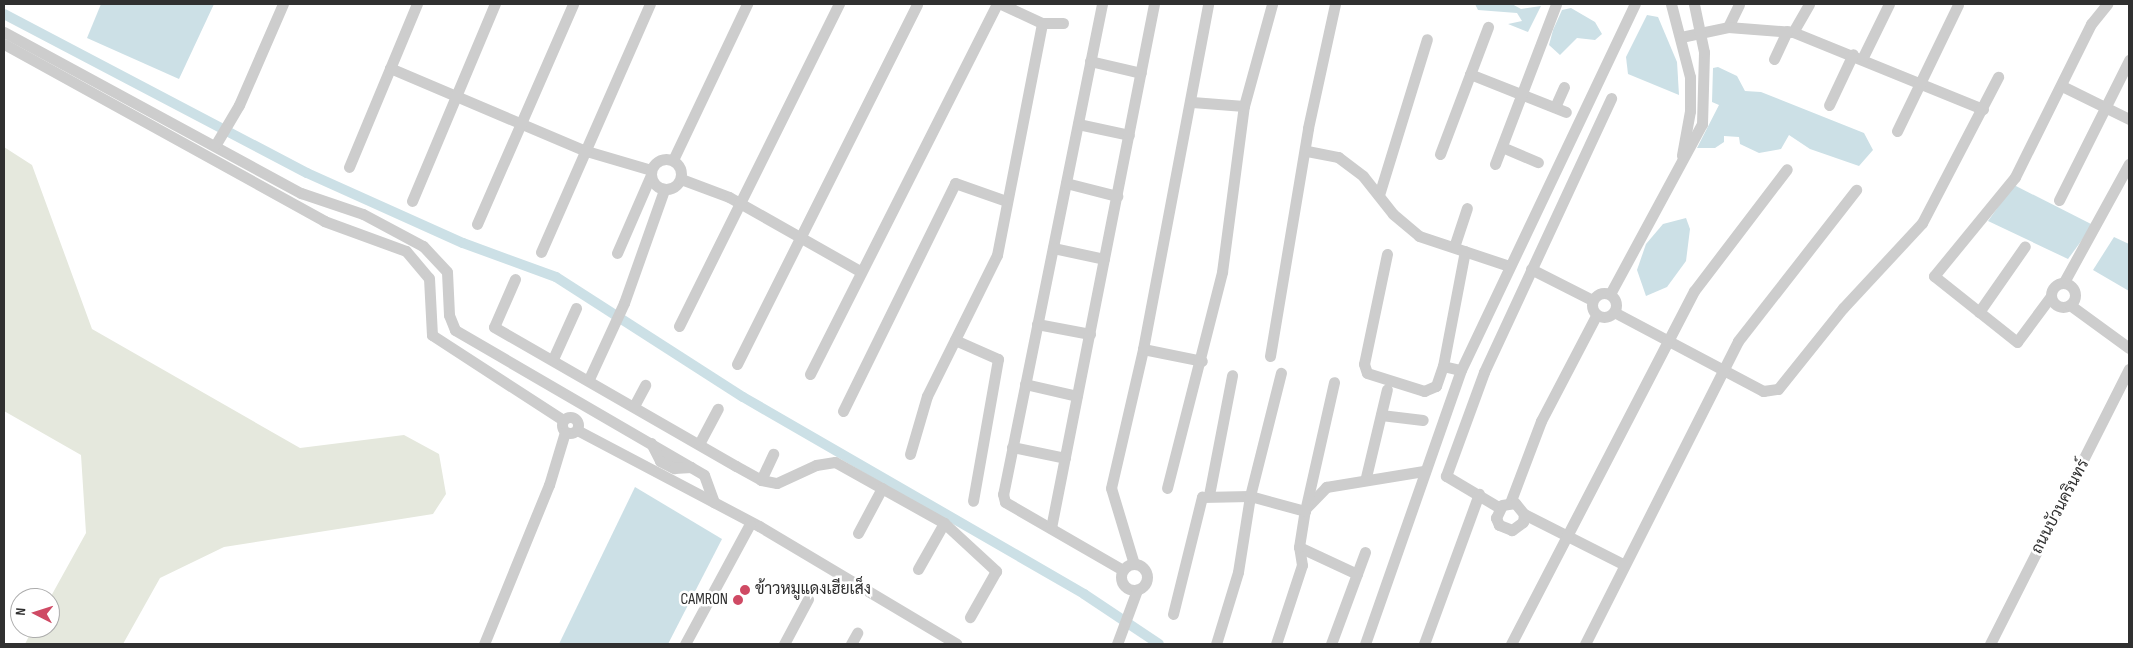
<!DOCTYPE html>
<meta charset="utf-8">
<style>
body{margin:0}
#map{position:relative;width:2133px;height:648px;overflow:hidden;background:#fff;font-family:"Sofia Sans Condensed",Sarabun,sans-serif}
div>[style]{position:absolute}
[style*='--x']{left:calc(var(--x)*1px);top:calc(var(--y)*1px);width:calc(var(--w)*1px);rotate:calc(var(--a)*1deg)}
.green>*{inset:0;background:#e5e8dd}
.water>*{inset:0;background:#cce0e6}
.canal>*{height:10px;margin:-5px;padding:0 5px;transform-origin:5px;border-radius:5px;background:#cce0e6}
.minor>*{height:11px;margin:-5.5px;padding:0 5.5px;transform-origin:5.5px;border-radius:5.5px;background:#cdcdcd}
.minor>.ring{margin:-5.5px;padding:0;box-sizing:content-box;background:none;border:11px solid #cdcdcd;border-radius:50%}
.dots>*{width:14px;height:14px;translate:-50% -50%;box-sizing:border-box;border:2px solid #fff;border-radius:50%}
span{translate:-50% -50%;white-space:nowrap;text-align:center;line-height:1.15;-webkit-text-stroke:5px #fff;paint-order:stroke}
.street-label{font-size:16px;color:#303030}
.poi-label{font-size:16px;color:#303030}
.left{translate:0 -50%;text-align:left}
.right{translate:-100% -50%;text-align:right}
.frame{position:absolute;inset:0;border:5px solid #303030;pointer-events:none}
.north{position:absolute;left:10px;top:588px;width:50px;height:50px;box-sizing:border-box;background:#fff;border:1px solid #acacac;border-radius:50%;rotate:275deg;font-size:14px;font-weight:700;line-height:20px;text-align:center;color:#303030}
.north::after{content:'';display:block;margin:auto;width:18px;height:22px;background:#cf4a64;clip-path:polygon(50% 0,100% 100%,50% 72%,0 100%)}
</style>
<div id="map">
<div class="green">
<i style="clip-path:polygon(4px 147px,32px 165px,92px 329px,300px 448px,404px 435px,439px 454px,446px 494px,433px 514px,224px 547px,160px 578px,123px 644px,25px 644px,33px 628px,50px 628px,50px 598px,86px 533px,81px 455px,4px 411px)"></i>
</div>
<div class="water">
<i style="clip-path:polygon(101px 4px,214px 4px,179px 79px,87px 38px)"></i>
<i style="clip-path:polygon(1475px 4px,1512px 4px,1521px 9px,1541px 6px,1528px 32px,1508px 24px,1522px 21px,1517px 13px,1478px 10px)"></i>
<i style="clip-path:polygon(1571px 8px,1595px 22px,1602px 34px,1595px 40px,1577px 38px,1560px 55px,1549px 45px,1553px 30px,1562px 10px)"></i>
<i style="clip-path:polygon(1647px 15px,1658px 17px,1677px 62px,1679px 95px,1628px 74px,1626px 57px)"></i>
<i style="clip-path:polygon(1718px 67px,1737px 76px,1745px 91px,1761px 92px,1864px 133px,1873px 150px,1859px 166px,1810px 149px,1789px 135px,1781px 149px,1759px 153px,1740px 144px,1739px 137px,1724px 136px,1724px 142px,1715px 148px,1697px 148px,1719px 105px,1712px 102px,1713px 68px)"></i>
<i style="clip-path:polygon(2014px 185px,2093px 225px,2068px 259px,1988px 221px)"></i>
<i style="clip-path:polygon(1686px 218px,1690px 229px,1686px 261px,1667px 287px,1646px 296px,1637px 270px,1646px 244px,1663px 224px)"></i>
<i style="clip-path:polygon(2114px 237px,2129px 244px,2129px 291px,2093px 270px)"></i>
<i style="clip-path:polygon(635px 487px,722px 539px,668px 644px,559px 644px)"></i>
</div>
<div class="canal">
<i style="--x:4;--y:14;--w:342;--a:27.7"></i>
<i style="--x:307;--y:173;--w:171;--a:24.2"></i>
<i style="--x:463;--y:243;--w:99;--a:20.1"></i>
<i style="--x:556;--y:277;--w:222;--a:32.7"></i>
<i style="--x:743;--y:397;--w:394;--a:30"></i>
<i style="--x:1084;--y:594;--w:90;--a:33.7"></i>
</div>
<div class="minor">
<i style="--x:1001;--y:4;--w:45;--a:24.9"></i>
<i style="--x:1042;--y:23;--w:21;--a:0"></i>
<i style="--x:1102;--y:4;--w:500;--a:101.4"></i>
<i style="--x:1003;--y:494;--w:8;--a:76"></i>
<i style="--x:1005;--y:502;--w:136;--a:30"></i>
<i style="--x:1671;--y:4;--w:75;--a:75.4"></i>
<i style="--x:1690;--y:77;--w:34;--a:90"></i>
<i style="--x:1690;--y:111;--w:45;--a:100.3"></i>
<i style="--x:1728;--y:27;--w:25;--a:-64"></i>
<i style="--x:4;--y:32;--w:338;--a:28.5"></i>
<i style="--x:301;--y:193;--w:65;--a:18.7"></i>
<i style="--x:363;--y:214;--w:68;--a:28.1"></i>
<i style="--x:423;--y:246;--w:35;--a:47"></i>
<i style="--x:447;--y:272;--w:43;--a:87.3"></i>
<i style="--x:449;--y:315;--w:16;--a:68"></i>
<i style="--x:455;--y:330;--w:288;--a:30.2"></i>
<i style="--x:704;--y:475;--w:29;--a:70"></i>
<i style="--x:1793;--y:32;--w:32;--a:-60"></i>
<i style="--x:1681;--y:37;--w:48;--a:-12"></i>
<i style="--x:1728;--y:27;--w:65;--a:4.4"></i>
<i style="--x:1793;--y:32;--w:205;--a:22.1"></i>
<i style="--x:4;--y:44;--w:366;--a:28.9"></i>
<i style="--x:324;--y:221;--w:87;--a:20.1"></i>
<i style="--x:406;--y:251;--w:35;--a:50"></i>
<i style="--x:429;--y:278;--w:57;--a:87"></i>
<i style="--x:432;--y:335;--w:156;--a:33"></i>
<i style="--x:1863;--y:57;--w:59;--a:-63.9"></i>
<i style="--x:1774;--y:59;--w:31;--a:-65"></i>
<i style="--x:1090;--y:61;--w:52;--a:13.2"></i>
<i style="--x:390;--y:68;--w:210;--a:23"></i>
<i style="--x:583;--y:150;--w:71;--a:16.4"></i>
<i style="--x:1470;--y:74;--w:103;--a:21.6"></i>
<i style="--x:2062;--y:86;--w:75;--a:26.2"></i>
<i style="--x:1192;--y:102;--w:52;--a:4.4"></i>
<i style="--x:1829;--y:105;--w:56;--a:-64.8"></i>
<i style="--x:1555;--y:107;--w:22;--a:-66"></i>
<i style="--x:1078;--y:124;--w:52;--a:12.2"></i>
<i style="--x:1897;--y:131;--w:140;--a:-64.2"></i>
<i style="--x:216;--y:144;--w:45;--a:-59.5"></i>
<i style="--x:239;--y:105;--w:110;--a:-66.5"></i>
<i style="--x:1502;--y:147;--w:39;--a:23"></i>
<i style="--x:1307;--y:151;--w:32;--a:11"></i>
<i style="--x:1338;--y:157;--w:31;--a:37"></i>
<i style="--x:1363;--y:176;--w:48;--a:51.7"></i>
<i style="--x:1393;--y:214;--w:34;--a:40"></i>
<i style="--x:1419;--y:236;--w:95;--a:18.4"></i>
<i style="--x:1440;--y:154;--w:136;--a:-69.3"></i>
<i class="ring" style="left:651px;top:159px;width:19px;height:19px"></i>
<i style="--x:673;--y:160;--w:173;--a:-64.6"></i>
<i style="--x:1495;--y:164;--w:171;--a:-69.1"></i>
<i style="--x:349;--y:167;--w:177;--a:-67.4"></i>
<i style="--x:681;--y:179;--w:51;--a:20.6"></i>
<i style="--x:729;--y:197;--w:150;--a:29.5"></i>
<i style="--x:1066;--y:183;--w:53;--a:14.3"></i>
<i style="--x:1379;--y:195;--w:163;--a:-72.9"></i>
<i style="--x:2059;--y:200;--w:157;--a:-63.4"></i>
<i style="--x:412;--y:201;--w:214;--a:-67.2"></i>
<i style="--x:477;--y:224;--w:240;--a:-66.4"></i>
<i style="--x:1454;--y:247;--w:41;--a:-71.6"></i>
<i style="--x:1053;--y:248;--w:52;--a:12.2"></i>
<i style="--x:541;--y:252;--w:271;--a:-66.3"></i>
<i style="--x:617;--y:253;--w:83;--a:-66.5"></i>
<i style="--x:1387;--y:254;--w:112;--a:101.8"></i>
<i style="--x:1364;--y:364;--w:9;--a:72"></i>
<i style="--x:1367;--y:373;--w:60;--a:17.5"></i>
<i style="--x:1424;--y:391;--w:13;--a:-23"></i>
<i style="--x:1436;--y:386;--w:21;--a:-71"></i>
<i style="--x:1443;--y:366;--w:18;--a:13"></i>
<i style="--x:1531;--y:269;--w:68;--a:26.9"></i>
<i style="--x:515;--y:279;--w:52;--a:113.6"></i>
<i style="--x:494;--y:327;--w:279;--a:29.9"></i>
<i style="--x:736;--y:466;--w:29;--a:29"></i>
<i style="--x:761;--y:480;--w:16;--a:11"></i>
<i style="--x:777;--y:483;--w:43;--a:-24.8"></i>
<i style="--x:816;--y:465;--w:19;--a:-9"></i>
<i style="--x:835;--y:462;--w:125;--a:29.2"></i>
<i style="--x:944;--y:523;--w:71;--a:42.7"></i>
<i style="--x:996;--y:571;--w:53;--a:119.5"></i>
<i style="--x:2064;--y:282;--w:135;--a:-61.2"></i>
<i class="ring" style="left:2051px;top:283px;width:13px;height:13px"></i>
<i class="ring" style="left:1592px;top:293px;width:13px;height:13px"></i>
<i style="--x:1610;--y:294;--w:193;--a:-61.6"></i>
<i style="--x:1702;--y:124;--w:72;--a:-88.4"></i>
<i style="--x:1704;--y:52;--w:49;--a:-101.8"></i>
<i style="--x:2051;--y:296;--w:57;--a:126.5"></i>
<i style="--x:2017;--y:342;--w:106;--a:-141.5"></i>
<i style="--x:1934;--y:276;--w:128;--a:-50.7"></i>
<i style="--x:2015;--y:177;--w:171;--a:-63.6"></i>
<i style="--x:2091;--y:24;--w:26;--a:-51"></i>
<i style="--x:2070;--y:305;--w:73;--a:36.1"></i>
<i style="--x:1614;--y:312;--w:169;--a:27.9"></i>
<i style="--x:1763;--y:391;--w:15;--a:-8"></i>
<i style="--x:1778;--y:389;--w:104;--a:-51.3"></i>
<i style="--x:1843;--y:308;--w:116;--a:-47.1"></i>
<i style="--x:1922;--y:223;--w:165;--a:-62.5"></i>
<i style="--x:1979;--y:312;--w:80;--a:-55.1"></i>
<i style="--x:1037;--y:324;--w:54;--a:10.7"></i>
<i style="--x:679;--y:326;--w:360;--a:-63.6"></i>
<i style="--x:955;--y:340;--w:47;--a:23.8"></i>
<i style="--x:998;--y:359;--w:144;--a:100"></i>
<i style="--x:1143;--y:349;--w:60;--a:11.5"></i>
<i style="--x:1270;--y:356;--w:231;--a:-80.5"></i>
<i style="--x:1308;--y:128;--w:127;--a:-77.7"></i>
<i style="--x:553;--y:359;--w:56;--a:-65.7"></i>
<i style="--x:737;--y:364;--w:402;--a:-63.4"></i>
<i style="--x:1443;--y:366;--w:117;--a:-79.2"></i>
<i style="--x:810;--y:374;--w:415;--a:-63.2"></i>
<i style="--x:589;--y:379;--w:84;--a:-65.3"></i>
<i style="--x:624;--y:303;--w:120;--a:-70.5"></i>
<i style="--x:1025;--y:384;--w:53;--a:13"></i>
<i style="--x:634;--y:406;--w:24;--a:-62"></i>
<i style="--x:843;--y:411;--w:254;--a:-63.8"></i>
<i style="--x:955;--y:183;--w:54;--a:19.4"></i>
<i style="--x:1381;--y:415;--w:42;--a:6.8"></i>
<i class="ring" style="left:562px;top:417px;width:5px;height:5px"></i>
<i style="--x:577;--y:430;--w:206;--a:27.8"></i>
<i style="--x:759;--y:526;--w:230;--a:30.8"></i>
<i style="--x:651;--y:443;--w:20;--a:63"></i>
<i style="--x:660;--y:461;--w:16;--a:27"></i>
<i style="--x:674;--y:468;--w:17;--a:-3"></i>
<i style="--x:699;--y:444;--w:40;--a:-62"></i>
<i style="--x:1012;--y:447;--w:54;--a:11.7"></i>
<i style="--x:910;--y:454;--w:60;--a:-73.7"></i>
<i style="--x:927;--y:396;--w:157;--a:-63.6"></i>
<i style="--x:997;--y:255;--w:236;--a:-79"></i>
<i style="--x:1366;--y:477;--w:90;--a:-76.6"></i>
<i style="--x:761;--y:480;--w:29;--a:-65"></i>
<i style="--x:1167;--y:488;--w:223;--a:-75.7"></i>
<i style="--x:1222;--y:272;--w:167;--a:-82.5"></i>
<i style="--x:1244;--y:106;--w:106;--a:-74.6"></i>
<i style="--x:1209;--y:495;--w:122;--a:-79.1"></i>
<i style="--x:1510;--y:503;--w:88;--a:-69.3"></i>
<i style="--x:1541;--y:421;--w:119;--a:-62.4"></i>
<i style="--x:1307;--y:507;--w:28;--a:-46"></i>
<i style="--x:1326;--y:487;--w:99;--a:-9.3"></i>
<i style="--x:1500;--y:508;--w:63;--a:-149.3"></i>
<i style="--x:1446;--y:476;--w:111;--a:-69.9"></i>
<i style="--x:1484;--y:372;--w:302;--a:-65.1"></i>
<i style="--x:1524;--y:514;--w:8;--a:97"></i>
<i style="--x:1523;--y:522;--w:14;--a:144"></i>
<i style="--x:1512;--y:530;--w:14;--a:-159"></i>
<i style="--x:1499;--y:525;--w:8;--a:-113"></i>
<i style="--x:1496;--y:518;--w:14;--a:-65"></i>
<i style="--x:1502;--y:505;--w:13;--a:-9"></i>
<i style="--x:1515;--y:503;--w:14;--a:51"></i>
<i style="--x:1524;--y:514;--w:111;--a:26.8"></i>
<i style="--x:1051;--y:528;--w:534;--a:-78.88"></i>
<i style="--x:858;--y:533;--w:51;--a:-61.9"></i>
<i style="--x:1299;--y:547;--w:64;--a:25"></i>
<i class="ring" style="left:1121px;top:564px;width:15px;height:15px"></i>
<i style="--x:1134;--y:564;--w:79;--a:-106.8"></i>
<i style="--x:1111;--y:488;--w:143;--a:-77"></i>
<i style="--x:1143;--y:349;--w:351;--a:-79.3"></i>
<i style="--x:918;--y:569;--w:53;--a:-60.5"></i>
<i style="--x:1173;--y:614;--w:121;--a:-76.1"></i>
<i style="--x:1202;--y:497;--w:48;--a:-1.2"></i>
<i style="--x:1250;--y:496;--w:57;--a:15.3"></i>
<i style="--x:484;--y:644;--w:172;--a:-67.8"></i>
<i style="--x:549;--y:485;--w:55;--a:-73.2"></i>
<i style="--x:685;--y:644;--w:136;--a:-61.6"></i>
<i style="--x:784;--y:644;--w:51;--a:-61.9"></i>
<i style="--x:851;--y:644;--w:13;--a:-61"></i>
<i style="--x:1117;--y:644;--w:58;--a:-69.7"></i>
<i style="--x:1216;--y:644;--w:75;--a:-73"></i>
<i style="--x:1238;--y:572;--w:77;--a:-81"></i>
<i style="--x:1250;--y:496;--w:127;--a:-75.9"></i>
<i style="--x:1276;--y:644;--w:83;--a:-71.8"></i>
<i style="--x:1302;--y:565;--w:18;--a:-99"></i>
<i style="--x:1299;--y:547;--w:36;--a:-81"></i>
<i style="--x:1305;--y:511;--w:132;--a:-77.3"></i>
<i style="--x:1331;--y:644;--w:98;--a:-69.7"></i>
<i style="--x:1365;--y:644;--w:290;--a:-70.7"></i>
<i style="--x:1461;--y:370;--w:405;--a:-64.6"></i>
<i style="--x:1424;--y:644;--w:160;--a:-69.9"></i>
<i style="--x:1511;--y:644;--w:398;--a:-62.6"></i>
<i style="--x:1694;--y:291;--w:153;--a:-52.7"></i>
<i style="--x:1585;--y:644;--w:339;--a:-63.2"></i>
<i style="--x:1738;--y:341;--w:192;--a:-52"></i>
<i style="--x:1990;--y:644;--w:308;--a:-63.2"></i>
</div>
<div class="dots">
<i style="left:745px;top:590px;background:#cf4a64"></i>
<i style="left:738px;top:600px;background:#cf4a64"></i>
</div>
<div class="street-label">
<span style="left:2061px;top:507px;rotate:-62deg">ถนนบัวนครินทร์</span>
</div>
<div class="poi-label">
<span class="left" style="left:755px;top:590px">ข้าวหมูแดงเฮียเส็ง</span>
<span class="right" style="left:728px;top:600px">CAMRON</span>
</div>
<div class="frame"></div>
<div class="north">N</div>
</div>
